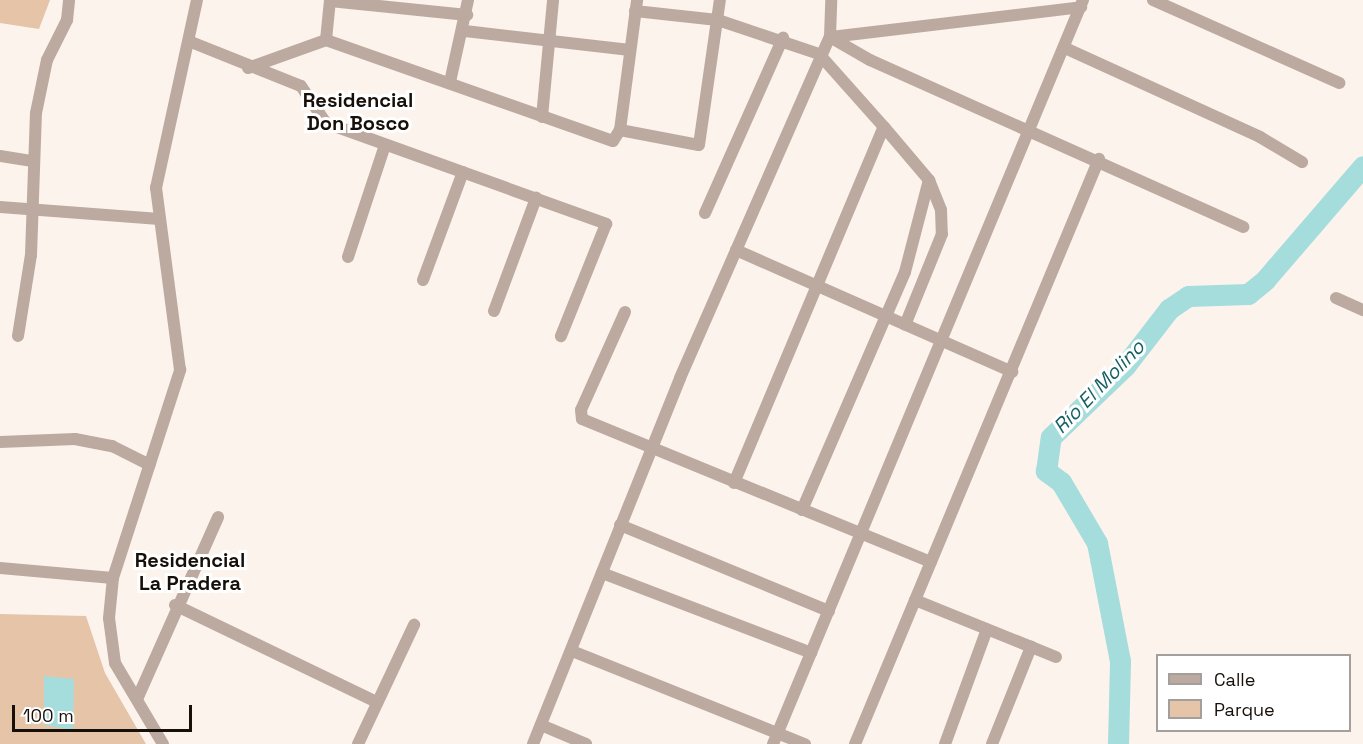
<!DOCTYPE html>
<meta charset="utf-8">
<style>
body{margin:0}
#map{position:relative;width:1363px;height:744px;overflow:hidden;background:#fcf3ed;font-family:"Space Grotesk",sans-serif}
div>[style]{position:absolute}
[style*='--x']{left:calc(var(--x)*1px);top:calc(var(--y)*1px);width:calc(var(--w)*1px);rotate:calc(var(--a)*1deg)}
.green>*{inset:0;background:#e6c4a8}
.water>*{inset:0;background:#a5dcdc}
.river>*{height:21px;margin:-10.5px;padding:0 10.5px;transform-origin:10.5px;border-radius:10.5px;background:#a5dcdc}
.minor>*{height:12px;margin:-6px;padding:0 6px;transform-origin:6px;border-radius:6px;background:#bcaaa0}
span{translate:-50% -50%;white-space:nowrap;text-align:center;line-height:1.15;-webkit-text-stroke:6px #fff;paint-order:stroke}
.neighbourhood-label{font-size:20px;color:#17100a;font-weight:700}
.water-label{font-size:20px;color:#145f60;font-style:italic}
.legend{position:absolute;left:1156px;top:654px;width:195px;height:78px;box-sizing:border-box;background:#fff;border:2px solid #a29f9d;margin:0;padding:8px 10px;list-style:none;font-size:18px;color:#17100a}
.legend li{display:flex;align-items:center;gap:12px;height:30px}
.legend b{width:30px;border:2px solid #a29f9d}
.scale{position:absolute;left:12px;top:705px;width:180px;height:27px;box-sizing:border-box;border:3px solid #17100a;border-top:0;padding-left:8px;font-size:18px;line-height:21px;white-space:nowrap;color:#17100a;-webkit-text-stroke:4px #fff;paint-order:stroke}
</style>
<div id="map">
<div class="green">
<i style="clip-path:polygon(0 0,50px 0,39px 29px,0 23px)"></i>
<i style="clip-path:polygon(0 614px,86px 616px,105px 673px,146px 744px,0 744px)"></i>
</div>
<div class="water">
<i style="clip-path:polygon(44px 676px,74px 679px,73px 730px,44px 725px)"></i>
</div>
<div class="river">
<i style="--x:1118;--y:744;--w:83;--a:-88.6"></i>
<i style="--x:1120;--y:661;--w:120;--a:-101"></i>
<i style="--x:1097;--y:543;--w:71;--a:-120.5"></i>
<i style="--x:1061;--y:482;--w:19;--a:-144"></i>
<i style="--x:1046;--y:471;--w:34;--a:-82"></i>
<i style="--x:1051;--y:437;--w:103;--a:-43.8"></i>
<i style="--x:1125;--y:366;--w:72;--a:-52.3"></i>
<i style="--x:1169;--y:309;--w:23;--a:-34"></i>
<i style="--x:1188;--y:296;--w:60;--a:-1.9"></i>
<i style="--x:1248;--y:294;--w:22;--a:-39"></i>
<i style="--x:1265;--y:280;--w:150;--a:-49.3"></i>
</div>
<div class="minor">
<i style="--x:1153;--y:0;--w:204;--a:24"></i>
<i style="--x:330;--y:1;--w:138;--a:5.8"></i>
<i style="--x:635;--y:11;--w:83;--a:6.2"></i>
<i style="--x:718;--y:20;--w:107;--a:18.6"></i>
<i style="--x:819;--y:54;--w:98;--a:48.3"></i>
<i style="--x:884;--y:127;--w:70;--a:49.7"></i>
<i style="--x:929;--y:180;--w:32;--a:68"></i>
<i style="--x:941;--y:210;--w:24;--a:88"></i>
<i style="--x:942;--y:234;--w:98;--a:112.1"></i>
<i style="--x:465;--y:31;--w:166;--a:6.6"></i>
<i style="--x:830;--y:37;--w:46;--a:29.9"></i>
<i style="--x:870;--y:60;--w:409;--a:24.1"></i>
<i style="--x:831;--y:37;--w:252;--a:-6.8"></i>
<i style="--x:326;--y:40;--w:40;--a:-84.3"></i>
<i style="--x:191;--y:42;--w:118;--a:21.8"></i>
<i style="--x:301;--y:86;--w:45;--a:56"></i>
<i style="--x:326;--y:123;--w:298;--a:19.8"></i>
<i style="--x:606;--y:224;--w:121;--a:111.9"></i>
<i style="--x:1065;--y:48;--w:214;--a:24.5"></i>
<i style="--x:1260;--y:137;--w:49;--a:30.8"></i>
<i style="--x:248;--y:68;--w:83;--a:-19.7"></i>
<i style="--x:326;--y:40;--w:304;--a:19.4"></i>
<i style="--x:613;--y:141;--w:13;--a:-58"></i>
<i style="--x:620;--y:130;--w:131;--a:-82.5"></i>
<i style="--x:450;--y:82;--w:84;--a:-77.6"></i>
<i style="--x:542;--y:117;--w:118;--a:-84.6"></i>
<i style="--x:620;--y:130;--w:80;--a:10.8"></i>
<i style="--x:699;--y:145;--w:147;--a:-81.8"></i>
<i style="--x:0;--y:156;--w:33;--a:9"></i>
<i style="--x:0;--y:207;--w:160;--a:4.3"></i>
<i style="--x:705;--y:213;--w:192;--a:-66"></i>
<i style="--x:736;--y:250;--w:302;--a:23.8"></i>
<i style="--x:348;--y:257;--w:118;--a:-71.7"></i>
<i style="--x:423;--y:280;--w:115;--a:-69.7"></i>
<i style="--x:1336;--y:298;--w:30;--a:24"></i>
<i style="--x:494;--y:311;--w:121;--a:-69.6"></i>
<i style="--x:625;--y:312;--w:107;--a:114.2"></i>
<i style="--x:581;--y:410;--w:9;--a:84"></i>
<i style="--x:582;--y:419;--w:377;--a:22.3"></i>
<i style="--x:18;--y:336;--w:82;--a:-80.9"></i>
<i style="--x:31;--y:255;--w:142;--a:-88"></i>
<i style="--x:36;--y:113;--w:54;--a:-78.3"></i>
<i style="--x:47;--y:60;--w:45;--a:-63.4"></i>
<i style="--x:67;--y:20;--w:20;--a:-84"></i>
<i style="--x:0;--y:442;--w:75;--a:-2.3"></i>
<i style="--x:75;--y:439;--w:38;--a:11"></i>
<i style="--x:112;--y:446;--w:42;--a:26.6"></i>
<i style="--x:734;--y:483;--w:386;--a:-67.2"></i>
<i style="--x:802;--y:510;--w:259;--a:-66.6"></i>
<i style="--x:905;--y:272;--w:95;--a:-75.4"></i>
<i style="--x:620;--y:525;--w:226;--a:22.4"></i>
<i style="--x:0;--y:568;--w:113;--a:5.1"></i>
<i style="--x:602;--y:573;--w:224;--a:20.9"></i>
<i style="--x:915;--y:600;--w:152;--a:22"></i>
<i style="--x:175;--y:605;--w:224;--a:25.7"></i>
<i style="--x:572;--y:651;--w:251;--a:21.8"></i>
<i style="--x:138;--y:697;--w:197;--a:-66"></i>
<i style="--x:541;--y:725;--w:49;--a:22.9"></i>
<i style="--x:163;--y:744;--w:94;--a:-120.7"></i>
<i style="--x:115;--y:663;--w:45;--a:-97.6"></i>
<i style="--x:109;--y:618;--w:40;--a:-84.3"></i>
<i style="--x:113;--y:578;--w:219;--a:-72.1"></i>
<i style="--x:180;--y:370;--w:184;--a:-97.5"></i>
<i style="--x:156;--y:188;--w:192;--a:-77.7"></i>
<i style="--x:358;--y:744;--w:132;--a:-64.8"></i>
<i style="--x:533;--y:744;--w:394;--a:-68.1"></i>
<i style="--x:680;--y:378;--w:373;--a:-66.3"></i>
<i style="--x:830;--y:37;--w:37;--a:-88"></i>
<i style="--x:773;--y:744;--w:806;--a:-67.38"></i>
<i style="--x:855;--y:744;--w:634;--a:-67.36"></i>
<i style="--x:945;--y:744;--w:122;--a:-69.9"></i>
<i style="--x:992;--y:744;--w:105;--a:-68.1"></i>
</div>
<div class="neighbourhood-label">
<span style="left:358px;top:112px">Residencial<br>Don Bosco</span>
<span style="left:190px;top:572px">Residencial<br>La Pradera</span>
</div>
<div class="water-label">
<span style="left:1099px;top:387px;rotate:-46deg">Río El Molino</span>
</div>
<ul class="legend">
<li><b style="height:8px;background:#bcaaa0"></b>Calle</li>
<li><b style="height:16px;background:#e6c4a8"></b>Parque</li>
</ul>
<div class="scale">100 m</div>
</div>
